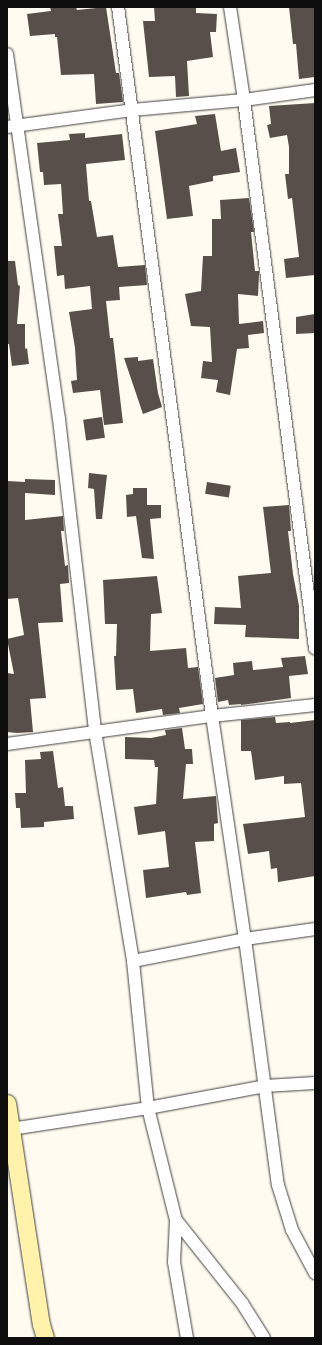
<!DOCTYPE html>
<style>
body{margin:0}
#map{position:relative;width:322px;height:1345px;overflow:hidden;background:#fffbf0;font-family:Literata,serif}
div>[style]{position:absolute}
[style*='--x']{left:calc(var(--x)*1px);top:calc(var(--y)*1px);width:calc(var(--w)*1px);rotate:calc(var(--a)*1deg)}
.building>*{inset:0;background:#584f4a;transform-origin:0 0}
.roads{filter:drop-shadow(0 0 1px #414141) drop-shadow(0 0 1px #414141)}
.street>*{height:12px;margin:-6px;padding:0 6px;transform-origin:6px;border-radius:6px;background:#fff}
.secondary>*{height:17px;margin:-8.5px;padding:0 8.5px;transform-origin:8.5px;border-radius:8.5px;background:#fff2ab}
span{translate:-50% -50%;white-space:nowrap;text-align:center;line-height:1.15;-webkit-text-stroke:4px #fff;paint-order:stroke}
.frame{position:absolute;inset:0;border:8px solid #0e0e0e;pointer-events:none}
</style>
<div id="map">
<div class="building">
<i style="clip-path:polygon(50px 7px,76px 7px,77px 10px,106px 7px,116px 73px,119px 73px,123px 102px,96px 104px,94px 74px,61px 75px,57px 37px,55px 37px,55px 34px,30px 36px,27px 14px,51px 11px)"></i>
<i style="clip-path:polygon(154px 7px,196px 7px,196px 13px,217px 14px,216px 32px,210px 32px,213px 57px,187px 61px,189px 96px,176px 97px,175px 76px,149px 77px,143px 21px,155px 21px)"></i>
<i style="clip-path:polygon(289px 7px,315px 7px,315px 77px,299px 79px,296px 44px,293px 44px)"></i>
<i style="clip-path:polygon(315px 103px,315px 275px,286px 278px,284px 259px,299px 257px,292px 198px,288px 199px,285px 174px,289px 174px,289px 147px,287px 135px,270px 138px,267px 125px,271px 124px,269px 106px)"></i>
<i style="clip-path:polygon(215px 114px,221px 151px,236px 148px,240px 172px,213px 176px,213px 181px,189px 186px,193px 216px,167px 219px,155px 131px,197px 124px,195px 116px)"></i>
<i style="clip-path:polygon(85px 133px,85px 138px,122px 134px,125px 160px,86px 164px,89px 201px,91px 201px,97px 237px,113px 235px,118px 267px,145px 265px,147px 285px,119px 287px,120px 300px,106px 301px,110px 338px,113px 338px,123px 423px,104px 425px,100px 390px,73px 393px,71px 381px,77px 380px,75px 348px,69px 312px,92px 309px,90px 286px,65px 289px,64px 275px,57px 276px,54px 246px,62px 246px,58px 214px,63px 214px,61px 184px,44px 185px,43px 172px,40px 172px,37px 143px,70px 140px,69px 134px)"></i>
<i style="clip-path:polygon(249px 198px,254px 232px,251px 232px,255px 271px,259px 271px,259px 275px,258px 296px,238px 294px,239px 324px,263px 321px,264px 333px,248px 335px,249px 348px,237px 349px,230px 395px,216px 392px,218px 380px,201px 378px,203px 361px,212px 362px,210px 327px,191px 326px,185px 294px,201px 291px,203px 256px,212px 256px,212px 219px,221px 219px,220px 200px)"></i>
<i style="clip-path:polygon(7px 261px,15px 261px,18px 285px,20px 286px,17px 324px,25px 324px,25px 349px,27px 348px,29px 364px,12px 366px,9px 344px,7px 344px)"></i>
<i style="clip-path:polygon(315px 314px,315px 333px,296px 334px,296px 317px)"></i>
<i style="clip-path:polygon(138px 357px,138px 361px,153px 359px,158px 393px,162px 407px,143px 414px,124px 358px)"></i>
<i style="left:102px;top:417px;width:21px;height:19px;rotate:82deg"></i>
<i style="clip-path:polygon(89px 473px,107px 475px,102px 519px,96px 519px,94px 489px,88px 488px)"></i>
<i style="clip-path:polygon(25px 479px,55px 480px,55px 495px,25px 493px,25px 520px,63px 516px,64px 531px,61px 531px,65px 566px,68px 565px,69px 583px,60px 584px,63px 622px,38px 623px,46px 698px,30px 699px,33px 732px,17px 733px,7px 732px,7px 673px,14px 674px,7px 639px,24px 635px,18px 598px,7px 599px,7px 541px,8px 541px,7px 481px,25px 482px)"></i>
<i style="left:207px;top:482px;width:24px;height:12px;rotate:9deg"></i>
<i style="clip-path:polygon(133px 488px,147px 488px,147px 505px,161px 505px,161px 518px,150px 519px,154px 559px,142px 558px,136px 516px,127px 517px,126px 495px,133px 494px)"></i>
<i style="clip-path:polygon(289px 505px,291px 531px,288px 531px,293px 574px,299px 606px,299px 639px,245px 637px,246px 625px,214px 624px,215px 607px,241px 608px,238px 576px,271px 573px,263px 507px)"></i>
<i style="clip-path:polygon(157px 576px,162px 613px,151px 614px,150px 651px,186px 648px,188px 668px,198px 667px,203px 704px,179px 708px,180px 713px,163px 715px,162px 709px,136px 713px,133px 689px,116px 690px,114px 656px,116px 656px,117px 624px,105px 624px,103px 580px)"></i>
<i style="clip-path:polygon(305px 656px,308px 674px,289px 676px,291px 698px,241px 705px,241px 704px,229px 705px,228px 700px,218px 702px,215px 678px,234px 675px,233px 663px,252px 661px,253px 670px,283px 667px,281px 658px)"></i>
<i style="clip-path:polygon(275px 717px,276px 723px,290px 722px,290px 723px,315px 720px,315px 876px,278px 882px,277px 868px,271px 869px,269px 851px,248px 854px,243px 824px,305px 817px,301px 783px,284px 784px,284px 776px,255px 780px,251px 751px,241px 751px,241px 720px)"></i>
<i style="clip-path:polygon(182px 728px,185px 749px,192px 749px,193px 764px,186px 764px,183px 799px,216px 796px,218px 823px,214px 824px,214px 841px,195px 842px,201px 893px,187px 895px,186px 892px,146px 898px,143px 870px,169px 867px,165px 831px,138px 835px,134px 807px,156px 804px,158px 767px,155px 767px,154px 760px,125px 759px,125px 737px,151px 738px,166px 735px,165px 730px)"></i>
<i style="clip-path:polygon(53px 751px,58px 788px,63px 787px,65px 806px,73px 806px,74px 819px,44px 822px,44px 827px,21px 828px,20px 808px,16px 808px,15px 793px,26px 793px,25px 760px,41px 759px,40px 752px)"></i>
</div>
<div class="roads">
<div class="street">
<i style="--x:118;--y:7;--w:715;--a:82.45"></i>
<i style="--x:212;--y:716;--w:225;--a:81.6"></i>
<i style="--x:245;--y:939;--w:248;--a:82.4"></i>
<i style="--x:278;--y:1185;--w:47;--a:72.7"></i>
<i style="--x:292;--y:1230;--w:49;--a:61.9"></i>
<i style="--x:230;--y:7;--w:94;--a:81.4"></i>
<i style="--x:244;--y:100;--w:553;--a:82.62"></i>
<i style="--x:7;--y:54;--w:369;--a:81.9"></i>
<i style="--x:59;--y:419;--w:314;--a:83.4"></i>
<i style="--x:95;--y:731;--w:233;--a:80.6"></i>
<i style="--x:133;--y:961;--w:148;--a:84.2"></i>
<i style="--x:148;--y:1108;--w:115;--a:76"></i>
<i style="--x:176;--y:1220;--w:42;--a:92.7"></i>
<i style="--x:174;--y:1262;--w:77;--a:80.3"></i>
<i style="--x:7;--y:127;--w:126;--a:-7.7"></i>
<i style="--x:132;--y:110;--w:112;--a:-5.1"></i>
<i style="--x:244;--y:100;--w:72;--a:-8"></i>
<i style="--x:7;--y:744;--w:207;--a:-7.8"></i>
<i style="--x:212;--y:716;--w:104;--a:-6.1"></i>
<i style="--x:133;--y:961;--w:114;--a:-11.1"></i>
<i style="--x:245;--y:939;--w:71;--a:-8.1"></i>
<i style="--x:11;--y:1129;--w:139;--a:-8.7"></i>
<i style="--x:148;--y:1108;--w:119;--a:-10.6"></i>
<i style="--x:265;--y:1086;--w:50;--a:-3.4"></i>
<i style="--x:176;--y:1220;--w:106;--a:51.5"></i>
<i style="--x:242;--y:1303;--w:41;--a:57.8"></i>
</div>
<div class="secondary">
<i style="--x:7;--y:1103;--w:224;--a:81.3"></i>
<i style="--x:41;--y:1324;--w:15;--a:74"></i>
</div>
</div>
<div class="frame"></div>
</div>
